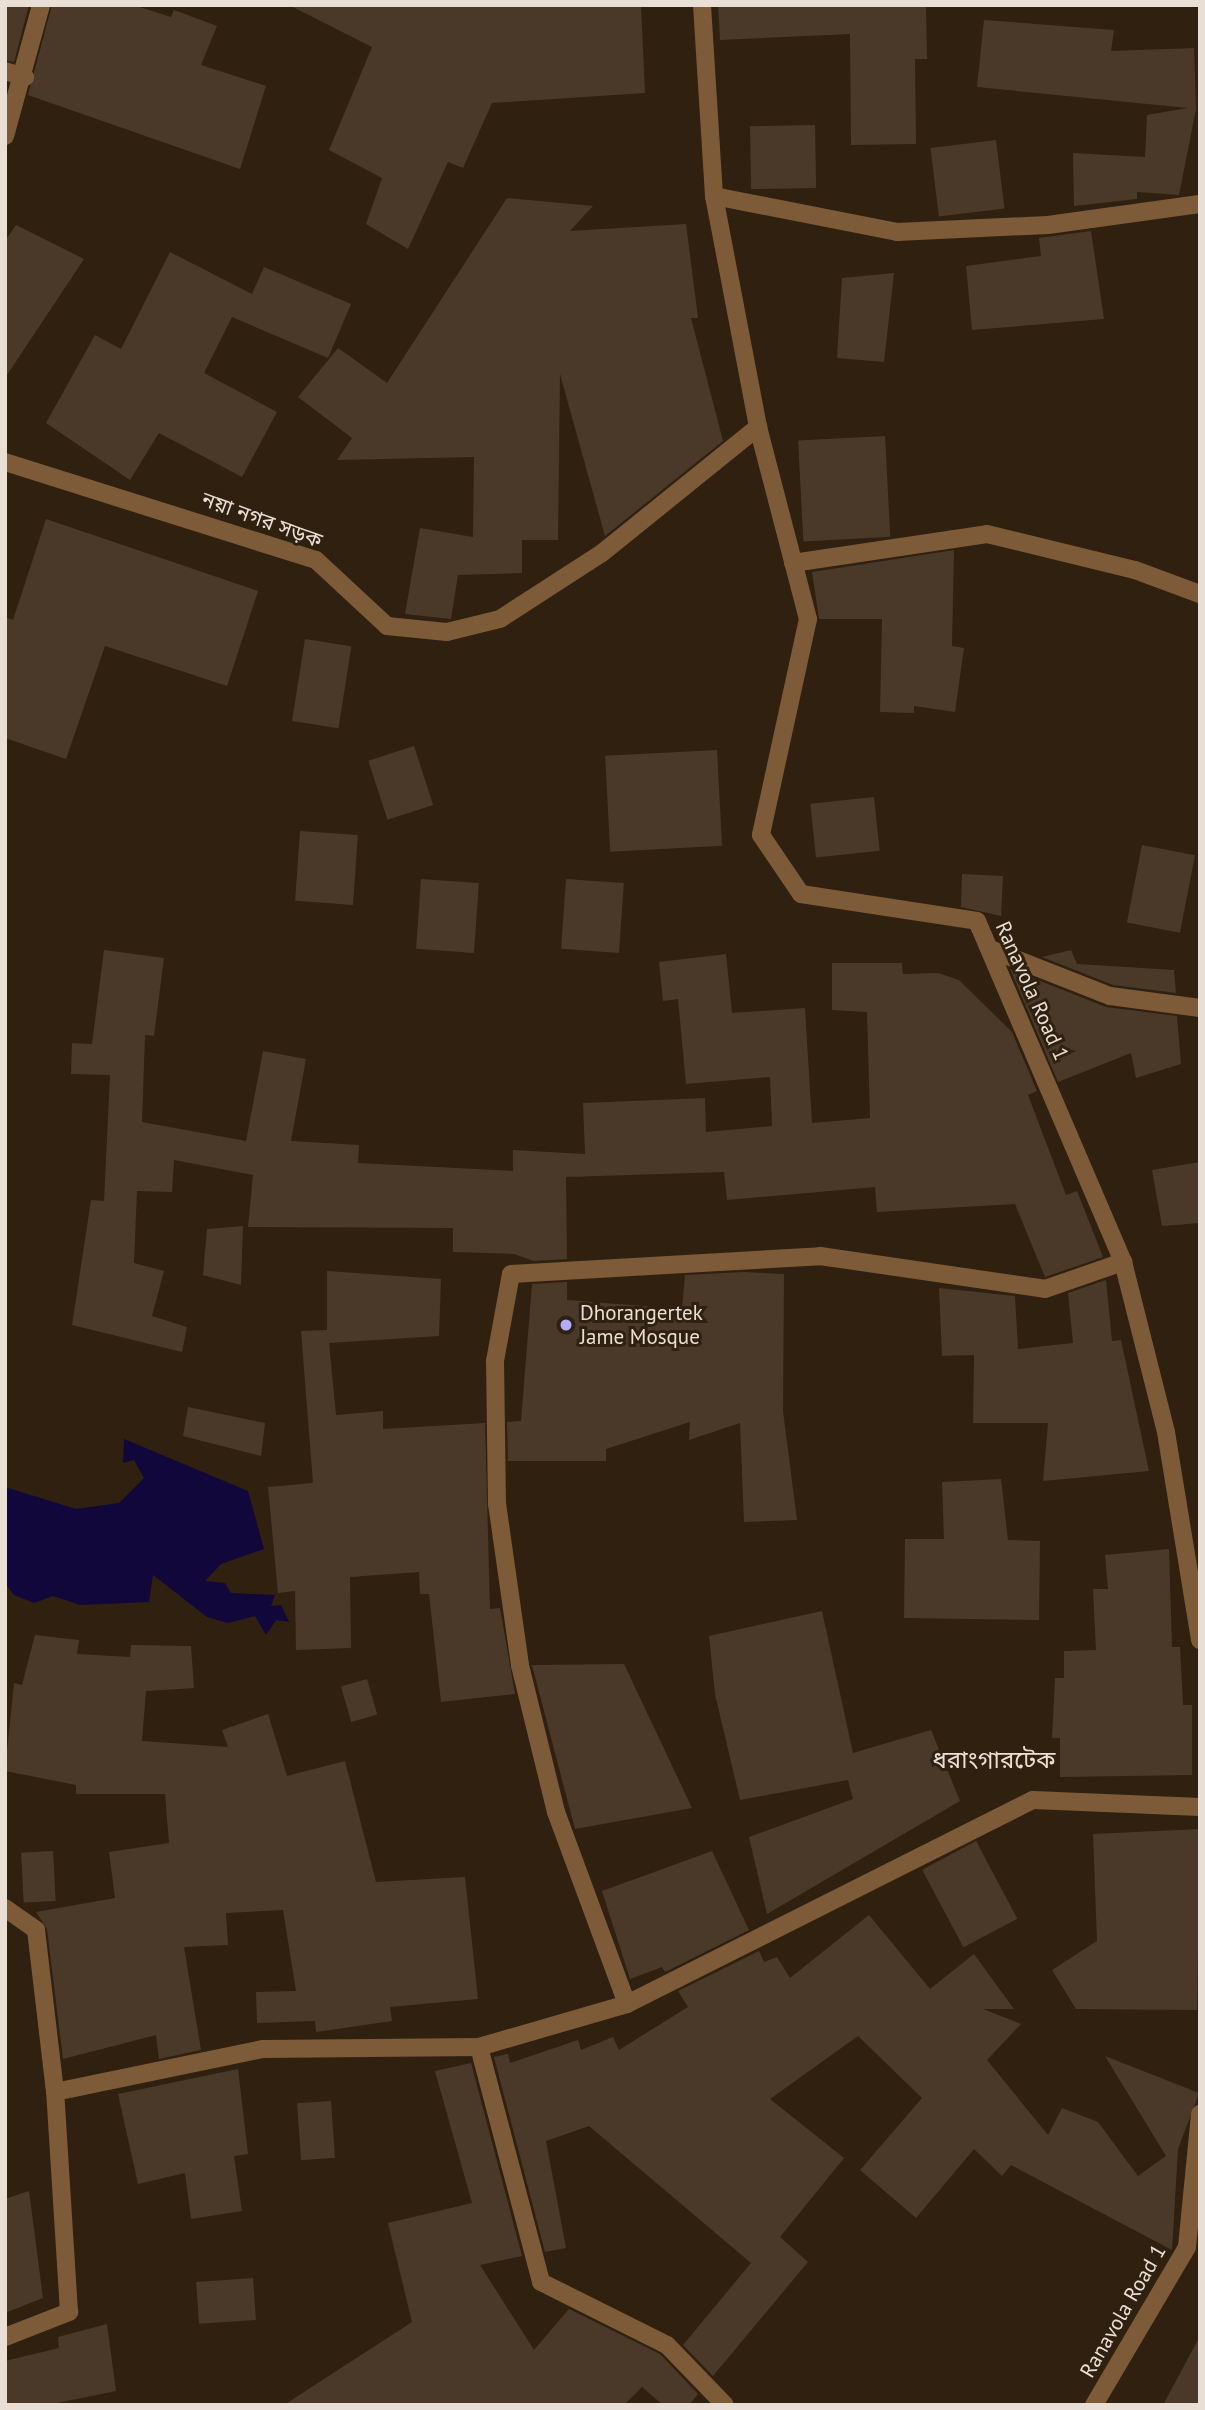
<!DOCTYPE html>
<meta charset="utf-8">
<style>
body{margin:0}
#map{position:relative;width:1205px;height:2410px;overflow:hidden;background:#2f2010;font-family:"PT Sans","Noto Sans Bengali",sans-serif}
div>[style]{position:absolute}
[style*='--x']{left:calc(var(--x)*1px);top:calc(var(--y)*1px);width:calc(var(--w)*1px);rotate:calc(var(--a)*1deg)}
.water>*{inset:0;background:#12073a}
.building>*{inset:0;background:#4a3929;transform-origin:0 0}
.minor>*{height:18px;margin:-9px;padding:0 9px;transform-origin:9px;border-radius:9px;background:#7e5b38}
.dots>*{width:19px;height:19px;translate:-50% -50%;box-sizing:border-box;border:4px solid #2f2010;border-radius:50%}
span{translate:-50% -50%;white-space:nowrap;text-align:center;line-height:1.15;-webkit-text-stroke:6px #2f2010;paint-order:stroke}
.street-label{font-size:21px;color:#e9dfd5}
.poi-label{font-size:21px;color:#e9dfd5}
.left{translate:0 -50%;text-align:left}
.quarter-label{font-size:24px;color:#e9dfd5}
.frame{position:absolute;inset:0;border:7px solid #e9dfd5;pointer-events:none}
</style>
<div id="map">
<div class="water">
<i style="clip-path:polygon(124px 1439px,248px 1491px,264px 1549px,221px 1564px,205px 1581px,225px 1583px,231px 1593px,275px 1595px,271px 1606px,281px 1605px,289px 1622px,276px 1620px,266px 1635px,255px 1616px,228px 1623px,207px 1617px,153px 1575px,149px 1602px,80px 1605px,53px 1596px,34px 1603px,14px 1595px,5px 1583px,5px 1487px,76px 1509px,119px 1503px,144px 1478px,134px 1460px,123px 1463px)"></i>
</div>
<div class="building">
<i style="clip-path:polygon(5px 5px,29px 5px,14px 62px,5px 60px)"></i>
<i style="clip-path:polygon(52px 5px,133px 5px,171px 17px,174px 10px,217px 26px,201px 65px,266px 86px,240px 169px,28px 95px)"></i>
<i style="clip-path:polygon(289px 5px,641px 5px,645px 93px,492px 103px,463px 168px,448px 162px,408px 249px,366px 224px,382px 178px,329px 150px,372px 47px)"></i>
<i style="clip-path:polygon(718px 5px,926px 5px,927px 59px,915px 59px,916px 144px,851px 145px,850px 34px,720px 40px)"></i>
<i style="clip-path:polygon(984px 20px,1114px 30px,1111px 51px,1194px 48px,1196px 109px,1179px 195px,1137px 192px,1137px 199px,1074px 206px,1073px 153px,1145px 157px,1147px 115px,1188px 108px,977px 87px)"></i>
<i style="left:815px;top:125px;width:63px;height:65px;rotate:89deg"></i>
<i style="left:996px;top:140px;width:69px;height:66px;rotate:83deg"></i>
<i style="clip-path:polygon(507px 198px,593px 206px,570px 231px,686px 224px,698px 318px,691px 318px,723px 441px,605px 536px,560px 374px,558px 540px,522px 540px,522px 573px,458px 575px,451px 619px,405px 614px,420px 528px,473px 537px,474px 457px,337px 460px,352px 438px,298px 397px,338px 348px,387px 383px)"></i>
<i style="clip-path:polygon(16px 225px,84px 259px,5px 378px,5px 241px)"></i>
<i style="clip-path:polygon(1091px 231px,1104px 319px,972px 330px,966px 266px,1041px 256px,1039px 238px)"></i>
<i style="clip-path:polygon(170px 252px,252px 294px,264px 267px,351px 304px,328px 358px,232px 317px,204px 373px,277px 412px,242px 477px,159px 433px,130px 480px,46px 423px,95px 335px,121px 349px)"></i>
<i style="clip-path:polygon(894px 273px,884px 362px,837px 358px,842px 278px)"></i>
<i style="left:885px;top:436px;width:101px;height:87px;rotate:87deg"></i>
<i style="clip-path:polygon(46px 519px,258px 591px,227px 686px,105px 646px,66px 759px,5px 738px,5px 617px,13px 620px)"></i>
<i style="clip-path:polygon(954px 550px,952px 646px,964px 648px,955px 712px,914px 706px,914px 713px,880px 712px,882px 619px,819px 619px,812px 572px)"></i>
<i style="left:305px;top:639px;width:47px;height:83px;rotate:9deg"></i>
<i style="left:414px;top:746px;width:62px;height:48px;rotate:72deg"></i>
<i style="left:717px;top:750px;width:96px;height:112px;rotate:87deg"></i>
<i style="left:874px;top:797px;width:54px;height:64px;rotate:84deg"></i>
<i style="left:300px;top:831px;width:58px;height:70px;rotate:4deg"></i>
<i style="left:1142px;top:845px;width:54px;height:79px;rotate:11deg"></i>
<i style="clip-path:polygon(962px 874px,1003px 876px,1001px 916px,961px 907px)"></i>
<i style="left:421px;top:879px;width:58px;height:70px;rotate:4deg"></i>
<i style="left:566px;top:879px;width:58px;height:70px;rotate:4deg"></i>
<i style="clip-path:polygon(104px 950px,164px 958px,154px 1036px,145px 1035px,142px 1122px,246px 1141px,263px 1051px,306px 1059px,291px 1141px,359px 1145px,358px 1163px,513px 1171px,513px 1150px,585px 1154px,583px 1103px,705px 1098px,706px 1132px,772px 1126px,770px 1077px,686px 1084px,678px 999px,663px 1001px,659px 962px,726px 954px,732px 1013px,805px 1008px,812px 1123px,870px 1118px,867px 1012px,832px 1010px,832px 963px,902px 963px,903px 974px,938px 973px,959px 980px,1012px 1032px,1037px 1091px,1028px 1095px,1066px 1195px,1077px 1191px,1103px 1257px,1045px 1277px,1015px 1204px,877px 1212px,875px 1187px,727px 1200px,724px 1172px,566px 1177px,567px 1259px,534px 1261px,514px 1254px,453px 1252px,453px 1228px,248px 1227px,253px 1175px,174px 1160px,172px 1192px,137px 1191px,134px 1263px,164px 1271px,152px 1316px,187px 1327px,182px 1352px,72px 1325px,91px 1200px,104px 1201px,110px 1075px,71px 1074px,72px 1043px,92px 1044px)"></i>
<i style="clip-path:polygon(1071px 950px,1077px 964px,1174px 970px,1176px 993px,1113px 985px,1042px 957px)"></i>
<i style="clip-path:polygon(1010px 969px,1106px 1007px,1177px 1016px,1181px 1064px,1136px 1078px,1131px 1053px,1058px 1082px)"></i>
<i style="clip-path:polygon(1200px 1162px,1200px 1223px,1162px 1226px,1152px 1170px)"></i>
<i style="clip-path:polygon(243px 1226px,241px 1285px,203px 1275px,207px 1229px)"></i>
<i style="clip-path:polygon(327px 1271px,441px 1279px,439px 1336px,329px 1343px,336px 1415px,383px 1411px,383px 1429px,485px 1423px,490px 1609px,500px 1608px,515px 1694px,441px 1702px,429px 1594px,420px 1594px,419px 1572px,350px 1577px,351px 1648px,296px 1650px,295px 1591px,278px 1593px,268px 1487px,313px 1483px,301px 1331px,327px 1330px)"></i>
<i style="clip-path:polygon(744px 1272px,784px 1274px,783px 1411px,797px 1520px,744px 1522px,740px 1423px,689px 1440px,690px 1422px,606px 1449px,606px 1461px,508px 1461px,507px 1422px,521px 1421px,532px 1284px,567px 1282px,567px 1300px,682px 1309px,685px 1275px)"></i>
<i style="clip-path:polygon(1106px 1280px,1112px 1341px,1121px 1340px,1149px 1471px,1043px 1481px,1048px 1423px,973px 1423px,974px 1355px,942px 1356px,939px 1288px,1015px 1296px,1018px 1349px,1073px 1343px,1068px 1293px)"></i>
<i style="clip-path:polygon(188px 1407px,265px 1423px,261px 1456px,183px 1436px)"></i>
<i style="clip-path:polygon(1001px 1479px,1008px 1540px,1040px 1541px,1039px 1620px,904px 1618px,905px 1539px,944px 1539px,942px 1482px)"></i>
<i style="clip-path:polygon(1169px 1549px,1172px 1647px,1180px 1647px,1183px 1705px,1192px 1705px,1192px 1775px,1060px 1777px,1060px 1738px,1052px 1738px,1055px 1678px,1064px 1678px,1064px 1651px,1096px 1650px,1093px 1589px,1108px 1589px,1105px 1555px)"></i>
<i style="clip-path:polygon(822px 1611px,853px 1753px,931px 1730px,960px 1801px,767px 1914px,749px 1837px,853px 1799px,848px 1780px,740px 1800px,715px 1694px,709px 1636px)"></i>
<i style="clip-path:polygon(35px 1635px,79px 1640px,77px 1654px,130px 1657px,131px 1645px,191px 1646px,194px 1688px,146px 1691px,142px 1741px,228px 1747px,222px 1730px,268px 1714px,287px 1776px,345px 1761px,376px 1882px,465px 1877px,478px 1999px,390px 2007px,392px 2021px,316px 2032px,315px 2021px,257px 2023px,256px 1992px,296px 1991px,283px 1910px,226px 1913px,228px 1945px,184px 1947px,201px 2050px,159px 2059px,156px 2035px,63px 2059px,47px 1929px,36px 1912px,115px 1898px,109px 1852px,169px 1843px,165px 1794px,76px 1794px,76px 1785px,5px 1771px,14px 1683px,22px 1685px)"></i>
<i style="clip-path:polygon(624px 1664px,692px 1808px,575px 1829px,532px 1665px)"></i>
<i style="left:367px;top:1679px;width:37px;height:27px;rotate:74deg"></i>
<i style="clip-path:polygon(1200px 1829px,1197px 2010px,1076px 2009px,1052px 1970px,1097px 1941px,1093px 1834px)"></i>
<i style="left:976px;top:1841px;width:88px;height:61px;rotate:62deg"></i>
<i style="left:53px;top:1851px;width:50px;height:32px;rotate:87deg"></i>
<i style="clip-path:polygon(712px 1851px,749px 1930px,665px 1972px,662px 1967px,630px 1979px,602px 1891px)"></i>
<i style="clip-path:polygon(869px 1915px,930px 1989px,974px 1954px,1014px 2009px,983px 2009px,1021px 2024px,987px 2060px,1048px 2135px,1062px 2108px,1098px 2122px,1138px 2176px,1166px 2156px,1105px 2056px,1199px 2093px,1178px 2149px,1172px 2250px,1011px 2165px,1002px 2176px,974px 2149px,916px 2218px,860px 2170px,922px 2098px,858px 2036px,770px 2099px,844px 2158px,780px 2237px,808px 2262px,713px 2376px,683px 2345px,751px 2263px,589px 2126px,546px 2141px,566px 2248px,545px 2252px,494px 2057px,508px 2054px,510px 2063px,578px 2040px,581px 2050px,613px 2037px,619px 2050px,688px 2007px,678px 1991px,759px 1951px,764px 1962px,777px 1957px,790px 1978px)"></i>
<i style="clip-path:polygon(471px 2063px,522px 2256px,480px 2265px,534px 2350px,569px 2309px,660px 2354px,698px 2394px,689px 2405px,663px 2405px,642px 2387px,624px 2405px,284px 2405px,412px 2322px,388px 2223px,472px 2203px,435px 2071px)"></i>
<i style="clip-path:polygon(238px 2069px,248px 2154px,234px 2156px,242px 2211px,191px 2219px,185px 2173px,138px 2184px,118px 2094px)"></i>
<i style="left:331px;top:2101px;width:57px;height:34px;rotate:86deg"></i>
<i style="clip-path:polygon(29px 2191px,43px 2298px,5px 2313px,5px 2199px)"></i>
<i style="left:253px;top:2278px;width:42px;height:57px;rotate:86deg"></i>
<i style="clip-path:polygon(107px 2324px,116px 2391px,47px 2405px,5px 2405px,5px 2361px,59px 2348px,58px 2337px)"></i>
<i style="clip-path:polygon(1200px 2336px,1200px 2405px,1163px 2405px)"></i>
</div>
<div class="minor">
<i style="--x:702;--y:5;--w:191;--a:86.4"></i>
<i style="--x:714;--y:196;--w:235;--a:79.2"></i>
<i style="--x:758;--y:427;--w:198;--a:75.4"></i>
<i style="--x:808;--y:619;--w:221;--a:102.3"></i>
<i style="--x:761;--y:835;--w:71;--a:55.9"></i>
<i style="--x:801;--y:894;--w:178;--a:8.7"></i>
<i style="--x:977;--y:921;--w:371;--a:66.8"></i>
<i style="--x:1123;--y:1262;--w:175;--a:75.8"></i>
<i style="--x:1166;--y:1432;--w:211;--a:80.7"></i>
<i style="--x:5;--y:71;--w:21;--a:17"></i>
<i style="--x:5;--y:136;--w:136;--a:-74.6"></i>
<i style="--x:714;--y:196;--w:187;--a:11.1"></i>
<i style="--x:897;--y:232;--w:151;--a:-2.7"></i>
<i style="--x:1048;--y:225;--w:153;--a:-7.9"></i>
<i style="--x:5;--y:462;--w:326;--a:17.5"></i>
<i style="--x:316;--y:560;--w:97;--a:42.9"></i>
<i style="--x:387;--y:626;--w:60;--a:5.7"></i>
<i style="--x:447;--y:632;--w:55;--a:-13.8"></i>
<i style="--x:500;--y:619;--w:121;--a:-32.9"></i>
<i style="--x:602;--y:553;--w:201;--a:-38.9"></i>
<i style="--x:793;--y:563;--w:196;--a:-8.5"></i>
<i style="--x:987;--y:534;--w:152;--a:13.7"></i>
<i style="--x:1135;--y:570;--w:69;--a:20.3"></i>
<i style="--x:990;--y:949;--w:129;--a:21.4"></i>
<i style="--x:1110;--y:996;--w:91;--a:7.6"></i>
<i style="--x:5;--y:1908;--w:38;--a:35"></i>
<i style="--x:36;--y:1930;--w:163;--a:83.3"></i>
<i style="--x:627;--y:2004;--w:205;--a:-110.3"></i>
<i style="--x:556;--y:1812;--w:151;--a:-103.8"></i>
<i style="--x:520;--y:1665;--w:164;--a:-98.1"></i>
<i style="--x:497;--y:1503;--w:142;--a:-90.8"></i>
<i style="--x:495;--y:1361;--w:88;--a:-79.6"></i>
<i style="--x:511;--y:1274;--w:310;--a:-3.3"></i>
<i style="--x:820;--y:1256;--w:227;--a:8.3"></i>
<i style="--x:1045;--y:1289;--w:83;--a:-19.1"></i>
<i style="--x:479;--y:2047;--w:243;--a:75.2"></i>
<i style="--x:541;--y:2282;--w:141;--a:26.6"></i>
<i style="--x:667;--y:2345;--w:83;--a:46"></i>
<i style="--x:5;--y:2337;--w:69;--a:-21.3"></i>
<i style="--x:69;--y:2312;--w:220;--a:-93.6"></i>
<i style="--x:55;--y:2092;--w:212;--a:-11.7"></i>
<i style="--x:263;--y:2049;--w:216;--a:-0.5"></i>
<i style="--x:479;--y:2047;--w:154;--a:-16.2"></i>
<i style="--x:627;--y:2004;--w:454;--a:-26.7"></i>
<i style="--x:1033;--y:1800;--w:167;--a:2.4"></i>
<i style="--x:1094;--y:2405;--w:183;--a:-59.5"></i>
<i style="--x:1187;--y:2247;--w:134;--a:-84.4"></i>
</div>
<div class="dots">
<i style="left:566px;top:1325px;background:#afaefa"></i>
</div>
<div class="street-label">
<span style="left:262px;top:520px;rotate:20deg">নয়া নগর সড়ক</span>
<span style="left:1032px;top:991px;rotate:66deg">Ranavola Road 1</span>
<span style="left:1123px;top:2311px;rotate:-60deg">Ranavola Road 1</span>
</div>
<div class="poi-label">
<span class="left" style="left:580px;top:1325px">Dhorangertek<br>Jame Mosque</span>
</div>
<div class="quarter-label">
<span style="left:994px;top:1760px">ধরাংগারটেক</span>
</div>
<div class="frame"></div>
</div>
